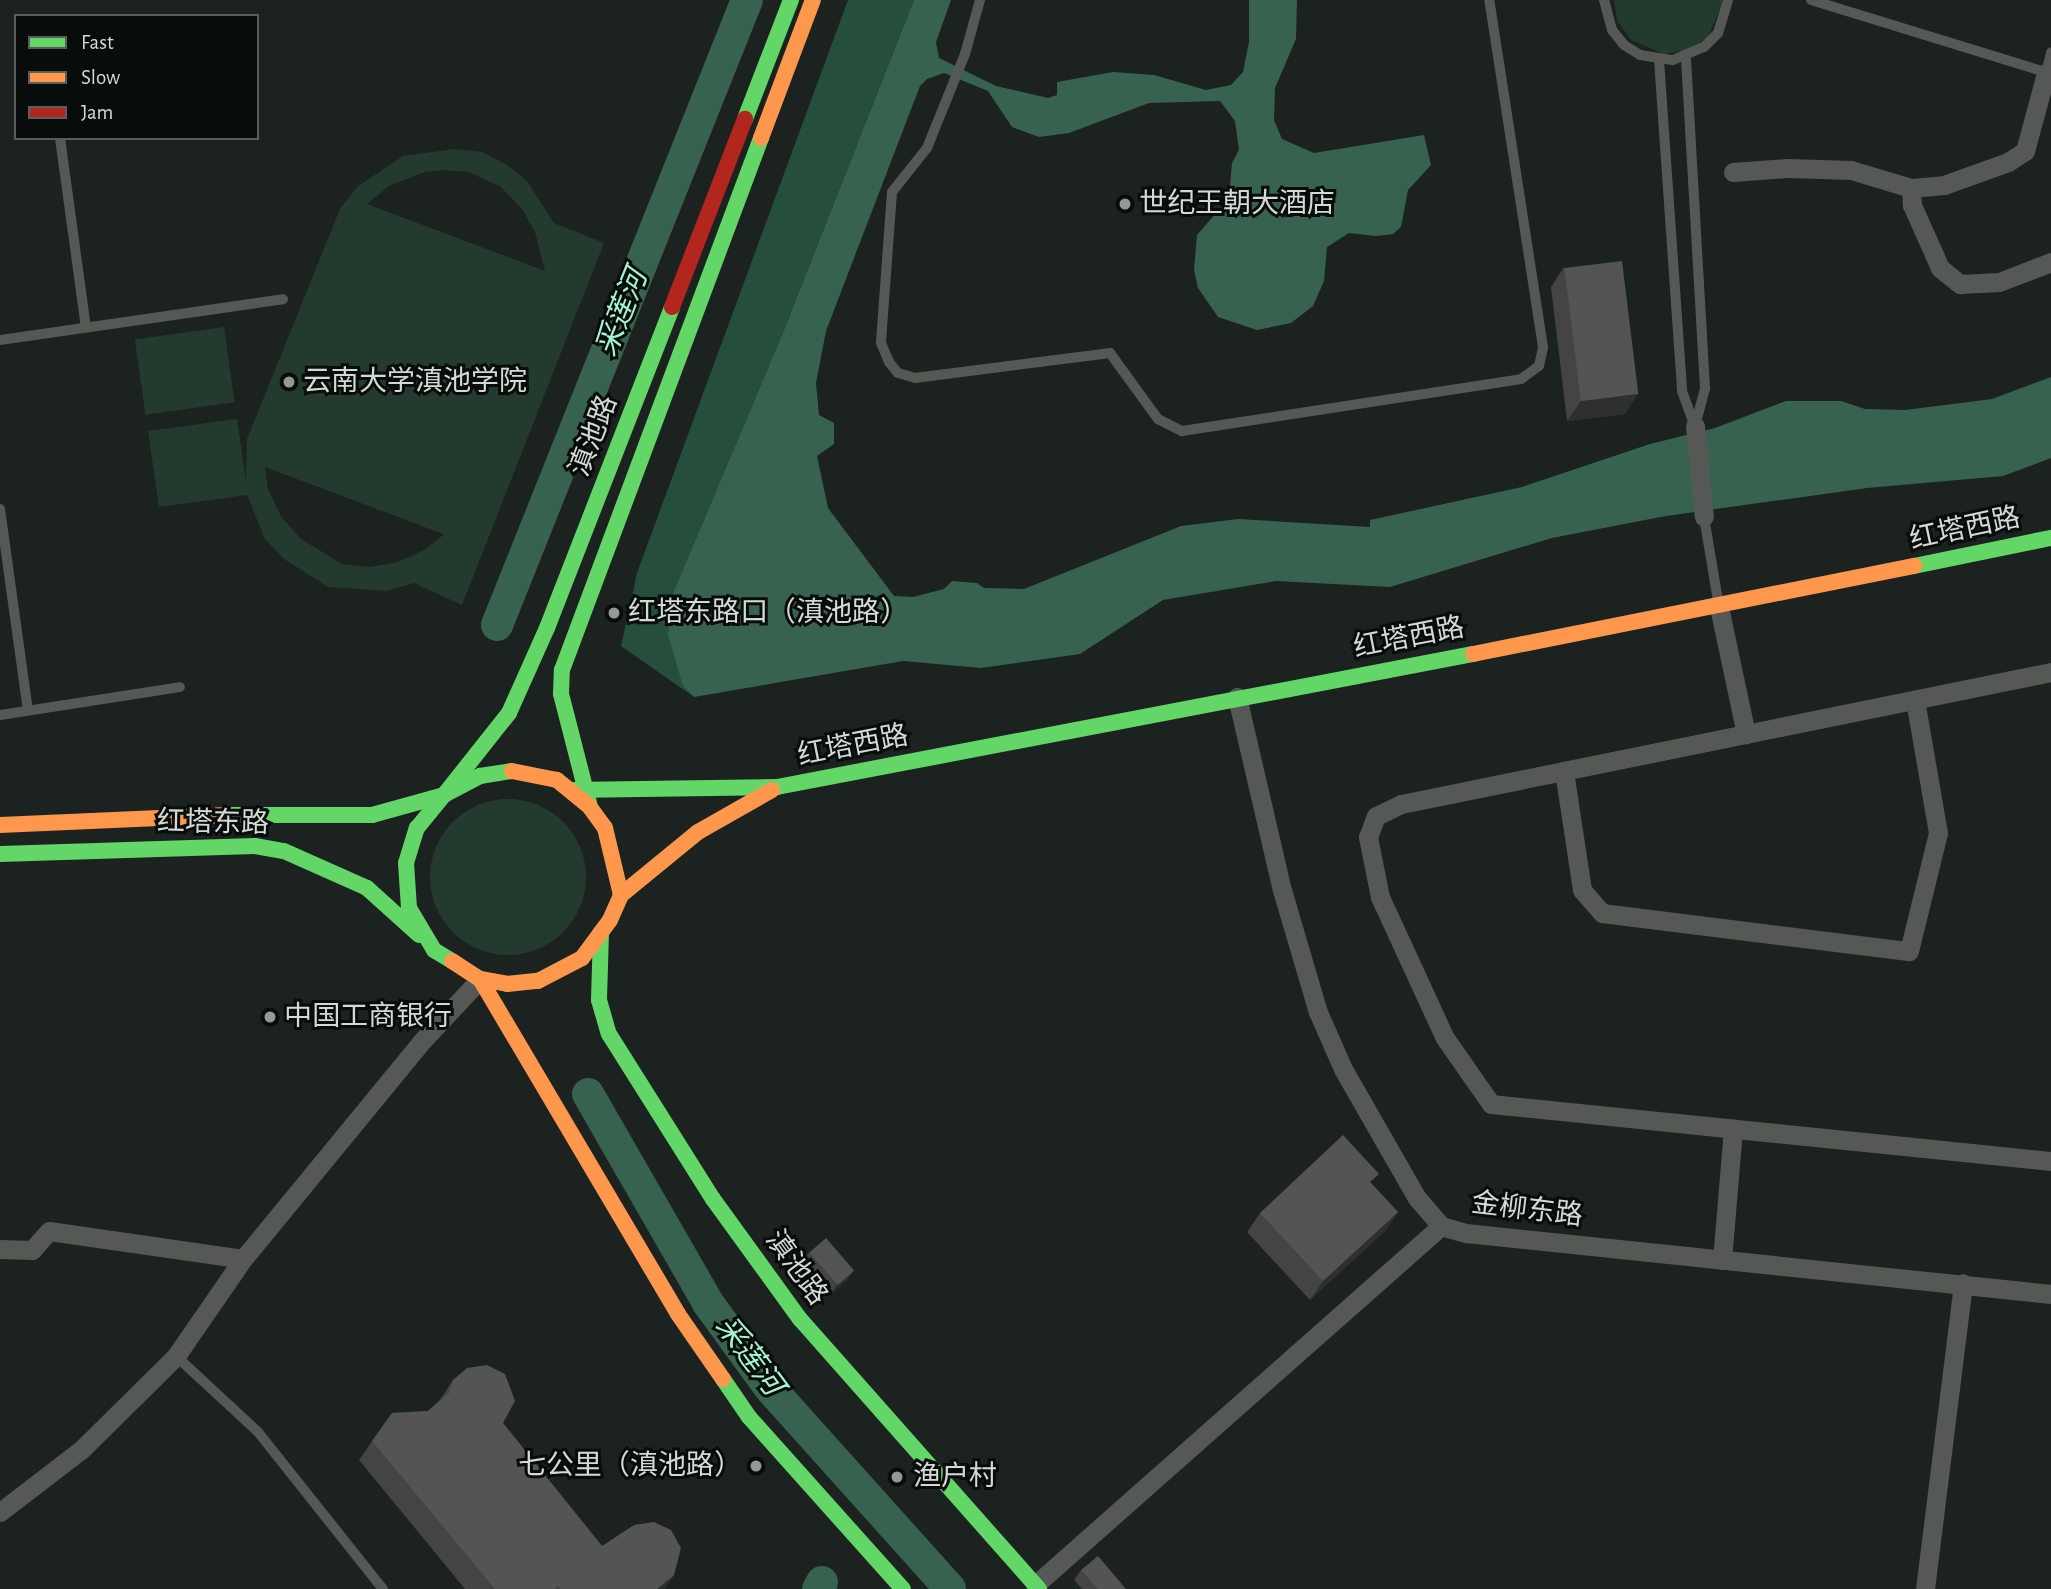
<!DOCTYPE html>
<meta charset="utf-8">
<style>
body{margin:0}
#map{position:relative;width:2051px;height:1589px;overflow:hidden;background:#1c221f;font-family:"Alegreya Sans","Noto Sans SC",sans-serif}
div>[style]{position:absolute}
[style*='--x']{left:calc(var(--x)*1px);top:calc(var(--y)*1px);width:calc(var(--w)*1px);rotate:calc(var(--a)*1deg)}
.green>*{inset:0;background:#233a2f;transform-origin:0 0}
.round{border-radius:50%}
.forest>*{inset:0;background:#254e3c}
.water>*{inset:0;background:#37624f}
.river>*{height:32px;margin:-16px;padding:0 16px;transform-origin:16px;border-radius:16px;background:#37624f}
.lane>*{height:10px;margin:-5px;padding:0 5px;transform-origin:5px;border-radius:5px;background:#565856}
.street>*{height:19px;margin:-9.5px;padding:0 9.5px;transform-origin:9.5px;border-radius:9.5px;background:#565856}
.fast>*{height:16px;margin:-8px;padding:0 8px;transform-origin:8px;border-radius:8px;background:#63d668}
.slow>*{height:16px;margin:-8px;padding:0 8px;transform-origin:8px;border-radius:8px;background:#ff974d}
.jam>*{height:16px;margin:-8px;padding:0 8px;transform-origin:8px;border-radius:8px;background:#b3261e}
.wall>*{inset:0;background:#444443}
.shaded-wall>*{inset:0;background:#2d302e}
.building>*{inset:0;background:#535453;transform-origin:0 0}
.dots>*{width:19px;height:19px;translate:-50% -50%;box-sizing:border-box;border:4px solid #080c0a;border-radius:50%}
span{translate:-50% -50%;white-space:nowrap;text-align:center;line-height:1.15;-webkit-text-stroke:6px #080c0a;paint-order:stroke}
.poi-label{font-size:28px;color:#d3dad6}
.left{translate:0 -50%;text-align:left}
.right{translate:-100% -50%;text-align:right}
.street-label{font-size:28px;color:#d3dad6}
.water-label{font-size:30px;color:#a6f3cf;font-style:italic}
.legend{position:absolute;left:14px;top:14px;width:245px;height:126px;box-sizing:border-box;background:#080c0a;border:2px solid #595e5c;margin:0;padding:9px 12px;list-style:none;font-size:21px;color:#d3dad6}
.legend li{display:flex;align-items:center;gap:14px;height:35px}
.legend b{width:35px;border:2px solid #595e5c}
</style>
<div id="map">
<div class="green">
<i style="clip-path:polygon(1614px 0,1722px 0,1722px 4px,1708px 37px,1688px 50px,1664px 54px,1631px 40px,1617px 20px)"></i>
<i style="clip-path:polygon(evenodd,455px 149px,482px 152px,507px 165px,527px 181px,554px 223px,604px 243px,462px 605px,414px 583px,387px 591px,328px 587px,284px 559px,265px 539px,247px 495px,159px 507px,148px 431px,237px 419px,246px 480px,247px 439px,340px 209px,357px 187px,403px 156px,455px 149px,445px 170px,468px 172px,500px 186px,522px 209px,535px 232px,545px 271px,367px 204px,389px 186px,425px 172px,445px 170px,455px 149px,265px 467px,443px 534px,443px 535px,426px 549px,398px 562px,370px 567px,342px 564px,301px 539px,282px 518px,268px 489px,265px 467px)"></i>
<i style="left:224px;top:327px;width:76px;height:90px;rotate:82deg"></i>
<i class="round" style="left:430px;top:799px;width:156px;height:156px"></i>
</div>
<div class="forest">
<i style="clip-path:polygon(848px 0,914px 0,784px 330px,673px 593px,683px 686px,694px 697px,621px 646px,637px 573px)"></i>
</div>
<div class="water">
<i style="clip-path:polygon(914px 0,951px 0,936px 42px,939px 58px,996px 86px,1048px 98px,1057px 95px,1057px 82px,1113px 72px,1154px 75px,1206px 90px,1231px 85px,1243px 72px,1249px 42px,1249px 0,1297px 0,1296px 39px,1275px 88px,1274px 120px,1282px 139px,1314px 153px,1424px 135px,1431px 165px,1408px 190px,1401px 227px,1393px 234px,1376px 236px,1349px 233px,1327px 247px,1324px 281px,1313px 306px,1291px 323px,1257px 330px,1218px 317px,1198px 288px,1194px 270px,1197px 235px,1229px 198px,1232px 163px,1239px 150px,1235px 121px,1220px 101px,1149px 103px,1069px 133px,1039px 137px,1012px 127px,988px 91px,944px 73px,927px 79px,920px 86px,826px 331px,816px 383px,819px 415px,834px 423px,834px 444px,817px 456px,828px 508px,894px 596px,913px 597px,944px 589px,952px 581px,977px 583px,984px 588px,1024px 589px,1181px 526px,1238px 519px,1370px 527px,1370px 520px,1522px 487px,1650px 444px,1715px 428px,1786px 401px,1841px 401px,1865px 409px,1905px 410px,1992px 399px,2051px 377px,2051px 458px,2003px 476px,1867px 488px,1666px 516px,1552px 538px,1390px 587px,1276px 581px,1163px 600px,1080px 654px,981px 668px,903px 661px,694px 697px,683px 686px,668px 635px,673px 593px,784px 330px)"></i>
</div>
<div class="river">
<i style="--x:497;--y:625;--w:673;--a:-68.2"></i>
<i style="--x:588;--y:1094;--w:241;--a:60.1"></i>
<i style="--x:708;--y:1303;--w:104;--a:54"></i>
<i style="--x:769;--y:1387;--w:271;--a:48.1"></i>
<i style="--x:818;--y:1589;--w:8;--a:-60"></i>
</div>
<div class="lane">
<i style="--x:980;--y:0;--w:56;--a:105.5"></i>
<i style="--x:965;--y:54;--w:101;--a:112"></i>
<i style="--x:927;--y:148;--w:56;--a:128.5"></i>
<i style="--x:892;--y:192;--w:151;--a:94.2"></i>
<i style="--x:881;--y:343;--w:21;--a:67"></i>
<i style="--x:889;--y:362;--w:14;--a:51"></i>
<i style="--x:898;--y:373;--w:18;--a:16"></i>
<i style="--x:915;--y:378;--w:197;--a:-7.3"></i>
<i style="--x:1110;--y:353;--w:82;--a:54"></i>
<i style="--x:1158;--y:419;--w:27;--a:27"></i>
<i style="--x:1182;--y:431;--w:343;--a:-8.7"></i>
<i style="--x:1521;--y:379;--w:22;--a:-36"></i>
<i style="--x:1539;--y:366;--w:19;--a:-78"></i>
<i style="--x:1543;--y:347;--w:351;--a:-98.8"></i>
<i style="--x:1604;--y:0;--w:31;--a:75"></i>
<i style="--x:1612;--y:30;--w:19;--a:51"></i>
<i style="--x:1624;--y:45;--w:19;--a:32"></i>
<i style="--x:1640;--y:55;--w:33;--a:9"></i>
<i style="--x:1673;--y:60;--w:34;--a:-23"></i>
<i style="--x:1704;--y:47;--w:20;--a:-45"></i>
<i style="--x:1718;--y:33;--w:34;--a:-73"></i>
<i style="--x:1811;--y:0;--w:248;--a:17.1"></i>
<i style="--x:1659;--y:60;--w:332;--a:86"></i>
<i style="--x:1682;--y:391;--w:37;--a:70"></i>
<i style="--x:1695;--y:426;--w:39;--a:-75"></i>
<i style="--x:1705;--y:388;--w:332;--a:-93.3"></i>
<i style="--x:2046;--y:73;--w:21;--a:-76"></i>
<i style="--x:60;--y:138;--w:191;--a:82.2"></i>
<i style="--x:0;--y:340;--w:286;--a:-8.2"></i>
<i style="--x:0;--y:509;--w:203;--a:82.1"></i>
<i style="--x:1704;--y:517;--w:91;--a:80.5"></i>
<i style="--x:0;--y:715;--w:182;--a:-8.8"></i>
<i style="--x:176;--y:1356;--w:112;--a:42.8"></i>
<i style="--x:258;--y:1432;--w:201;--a:51.5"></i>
</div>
<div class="street">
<i style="--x:1733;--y:172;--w:55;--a:-4.2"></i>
<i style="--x:1788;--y:168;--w:63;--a:1.8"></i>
<i style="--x:1851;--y:170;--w:63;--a:16.7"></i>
<i style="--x:1911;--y:188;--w:33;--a:-5"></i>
<i style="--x:1944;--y:185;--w:68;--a:-19.8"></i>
<i style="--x:2008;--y:162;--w:20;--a:-33"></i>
<i style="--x:2025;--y:151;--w:81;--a:-74.9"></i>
<i style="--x:1911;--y:188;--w:17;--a:87"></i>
<i style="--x:1912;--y:205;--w:69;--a:66"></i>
<i style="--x:1940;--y:268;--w:26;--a:39"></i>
<i style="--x:1960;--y:284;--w:39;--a:-3"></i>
<i style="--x:1999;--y:282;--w:56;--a:-21"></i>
<i style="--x:1695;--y:426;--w:91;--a:84.4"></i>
<i style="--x:1719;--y:607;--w:130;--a:78"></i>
<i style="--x:2051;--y:672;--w:663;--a:168.52"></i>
<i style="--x:1401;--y:804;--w:28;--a:154"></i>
<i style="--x:1376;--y:816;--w:22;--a:111"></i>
<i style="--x:1368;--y:837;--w:61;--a:78.7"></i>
<i style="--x:1380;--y:897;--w:155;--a:65.3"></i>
<i style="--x:1445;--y:1038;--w:80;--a:55.1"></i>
<i style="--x:1491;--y:1104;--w:563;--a:5.81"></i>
<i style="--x:1237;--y:697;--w:198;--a:76.9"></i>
<i style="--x:1282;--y:890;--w:127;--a:73.6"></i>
<i style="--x:1318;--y:1012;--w:62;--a:66.3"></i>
<i style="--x:1343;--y:1069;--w:149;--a:60.2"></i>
<i style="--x:1417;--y:1198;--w:37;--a:49"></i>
<i style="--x:1441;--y:1226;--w:26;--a:16"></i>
<i style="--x:1466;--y:1233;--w:588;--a:5.95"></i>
<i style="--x:1564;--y:771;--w:120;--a:81.4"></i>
<i style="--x:1582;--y:890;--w:30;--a:49"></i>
<i style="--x:1602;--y:913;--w:309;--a:7.1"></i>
<i style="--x:1909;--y:951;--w:122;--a:-76.2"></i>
<i style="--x:1938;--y:833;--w:135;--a:-99.8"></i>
<i style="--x:0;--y:1249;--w:32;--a:2"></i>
<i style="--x:32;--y:1250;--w:25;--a:-48"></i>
<i style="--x:49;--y:1231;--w:196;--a:8.2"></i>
<i style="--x:1722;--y:1260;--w:132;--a:-85.2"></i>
<i style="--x:0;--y:1512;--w:103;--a:-37.5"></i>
<i style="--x:82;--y:1449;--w:132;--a:-44.7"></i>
<i style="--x:176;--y:1356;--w:118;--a:-55.4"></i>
<i style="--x:243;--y:1259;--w:283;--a:-50.6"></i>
<i style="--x:423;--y:1040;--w:83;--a:-46.9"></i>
<i style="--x:1035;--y:1585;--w:542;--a:-41.48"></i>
<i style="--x:1925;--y:1589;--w:308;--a:-82.9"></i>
</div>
<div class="fast">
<i style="--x:745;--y:119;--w:128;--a:-68.9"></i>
<i style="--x:1914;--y:566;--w:140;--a:-11.6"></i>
<i style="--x:571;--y:790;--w:206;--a:-0.8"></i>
<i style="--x:777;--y:787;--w:709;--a:-10.82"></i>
<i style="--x:589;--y:803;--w:113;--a:-104.4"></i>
<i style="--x:561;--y:694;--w:24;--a:-88"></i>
<i style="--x:562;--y:670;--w:568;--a:-69.49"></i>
<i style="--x:227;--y:815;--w:145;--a:0"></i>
<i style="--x:372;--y:815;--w:75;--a:-15.5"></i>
<i style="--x:444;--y:795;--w:105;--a:-51.6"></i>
<i style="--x:509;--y:713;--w:93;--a:-65.9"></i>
<i style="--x:547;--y:628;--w:344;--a:-68.7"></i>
<i style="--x:0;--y:854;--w:255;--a:-1.8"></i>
<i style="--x:255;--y:846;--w:29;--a:10"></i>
<i style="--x:284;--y:851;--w:91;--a:24"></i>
<i style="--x:367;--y:888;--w:70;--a:42.1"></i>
<i style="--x:601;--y:932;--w:68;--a:91.7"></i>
<i style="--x:599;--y:1000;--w:35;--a:74"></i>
<i style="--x:609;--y:1034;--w:195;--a:57.8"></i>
<i style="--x:713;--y:1199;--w:148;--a:54.1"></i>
<i style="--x:800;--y:1319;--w:361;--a:48.5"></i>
<i style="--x:452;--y:961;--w:21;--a:-149"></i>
<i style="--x:434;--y:950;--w:49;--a:-120.8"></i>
<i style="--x:409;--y:908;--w:45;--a:-93.8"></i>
<i style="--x:406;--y:863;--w:37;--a:-73"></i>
<i style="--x:417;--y:828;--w:43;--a:-50.7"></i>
<i style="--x:444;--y:795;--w:41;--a:-27.8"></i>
<i style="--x:480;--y:776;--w:32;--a:-9"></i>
<i style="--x:723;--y:1379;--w:46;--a:55.6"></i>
<i style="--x:749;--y:1417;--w:231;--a:48.2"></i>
</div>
<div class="slow">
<i style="--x:761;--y:138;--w:147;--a:-69.4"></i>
<i style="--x:1473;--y:654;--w:450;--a:-11.3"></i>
<i style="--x:0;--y:825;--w:227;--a:-2.5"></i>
<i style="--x:621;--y:895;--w:99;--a:-39.3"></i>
<i style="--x:698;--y:832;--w:85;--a:-29.6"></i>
<i style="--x:452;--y:961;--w:33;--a:33"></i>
<i style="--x:480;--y:979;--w:27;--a:10"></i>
<i style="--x:507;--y:984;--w:31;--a:-6"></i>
<i style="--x:538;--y:981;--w:50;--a:-27.6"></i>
<i style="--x:582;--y:958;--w:47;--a:-53.6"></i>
<i style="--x:610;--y:920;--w:27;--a:-66"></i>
<i style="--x:621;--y:895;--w:69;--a:-103.4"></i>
<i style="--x:605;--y:828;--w:26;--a:-126"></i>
<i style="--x:590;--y:807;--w:43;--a:-140.7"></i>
<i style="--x:557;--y:780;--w:46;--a:-168.7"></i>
<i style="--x:480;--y:979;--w:389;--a:59.4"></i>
<i style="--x:678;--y:1314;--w:79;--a:55.3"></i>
</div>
<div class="jam">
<i style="--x:672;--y:307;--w:202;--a:-68.8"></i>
</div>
<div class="wall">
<i style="clip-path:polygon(1564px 267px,1625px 414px,1567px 421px,1551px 287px)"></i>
<i style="clip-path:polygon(1372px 1184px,1398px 1212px,1385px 1231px,1310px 1300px,1247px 1232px,1260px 1213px)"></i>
<i style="clip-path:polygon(809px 1252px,847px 1280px,831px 1294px,803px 1262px)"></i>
<i style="clip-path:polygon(453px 1380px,503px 1423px,602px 1546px,674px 1575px,664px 1589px,465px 1589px,359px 1460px,392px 1413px,428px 1411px,439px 1401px)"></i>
<i style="clip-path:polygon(1081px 1570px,1125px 1589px,1082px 1589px,1074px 1580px)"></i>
</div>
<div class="shaded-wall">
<i style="clip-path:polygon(1638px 394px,1625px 414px,1567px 421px,1581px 401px)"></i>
<i style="clip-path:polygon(1398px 1212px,1385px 1231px,1310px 1300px,1323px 1281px)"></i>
<i style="clip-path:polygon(854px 1270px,847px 1280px,831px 1294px,837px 1284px)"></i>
<i style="clip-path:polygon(674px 1575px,664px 1589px,657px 1589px)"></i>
</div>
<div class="building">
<i style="left:1622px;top:261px;width:134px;height:58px;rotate:83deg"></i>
<i style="clip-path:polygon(1343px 1135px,1379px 1174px,1370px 1182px,1398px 1212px,1323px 1281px,1260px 1213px)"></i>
<i style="left:826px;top:1238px;width:43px;height:22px;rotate:49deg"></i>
<i style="clip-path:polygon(487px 1365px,505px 1374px,515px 1401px,503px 1423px,602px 1546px,634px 1525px,654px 1522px,671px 1530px,681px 1548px,674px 1575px,657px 1589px,560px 1589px,558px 1586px,555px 1589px,495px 1589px,372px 1441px,392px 1413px,428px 1411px,449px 1393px,453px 1380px,467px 1368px)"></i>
<i style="clip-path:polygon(1098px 1556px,1126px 1589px,1098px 1589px,1081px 1570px)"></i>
</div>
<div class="dots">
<i style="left:1125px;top:204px;background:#939a96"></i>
<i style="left:289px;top:382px;background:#939a96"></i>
<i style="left:614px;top:613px;background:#939a96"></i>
<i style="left:270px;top:1017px;background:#939a96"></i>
<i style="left:756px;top:1466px;background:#939a96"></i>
<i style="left:897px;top:1477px;background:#939a96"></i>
</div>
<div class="poi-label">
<span class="left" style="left:1139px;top:204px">世纪王朝大酒店</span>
<span class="left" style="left:303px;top:382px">云南大学滇池学院</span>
<span class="left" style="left:628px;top:613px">红塔东路口（滇池路）</span>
<span class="left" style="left:284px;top:1017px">中国工商银行</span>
<span class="right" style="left:742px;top:1466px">七公里（滇池路）</span>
<span class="left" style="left:913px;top:1477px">渔户村</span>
</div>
<div class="street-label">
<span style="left:594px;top:436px;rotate:-69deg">滇池路</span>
<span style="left:1965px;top:529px;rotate:-12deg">红塔西路</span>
<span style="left:1409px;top:638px;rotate:-11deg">红塔西路</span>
<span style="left:853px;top:746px;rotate:-11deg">红塔西路</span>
<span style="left:213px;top:823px;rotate:1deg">红塔东路</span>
<span style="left:1527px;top:1210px;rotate:7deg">金柳东路</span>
<span style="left:796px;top:1268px;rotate:54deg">滇池路</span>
</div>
<div class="water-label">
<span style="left:622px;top:313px;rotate:-68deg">采莲河</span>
<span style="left:749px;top:1356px;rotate:53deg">采莲河</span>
</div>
<ul class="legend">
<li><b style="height:9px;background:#63d668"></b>Fast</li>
<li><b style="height:9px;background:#ff974d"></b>Slow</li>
<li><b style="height:9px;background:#b3261e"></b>Jam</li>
</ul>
</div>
